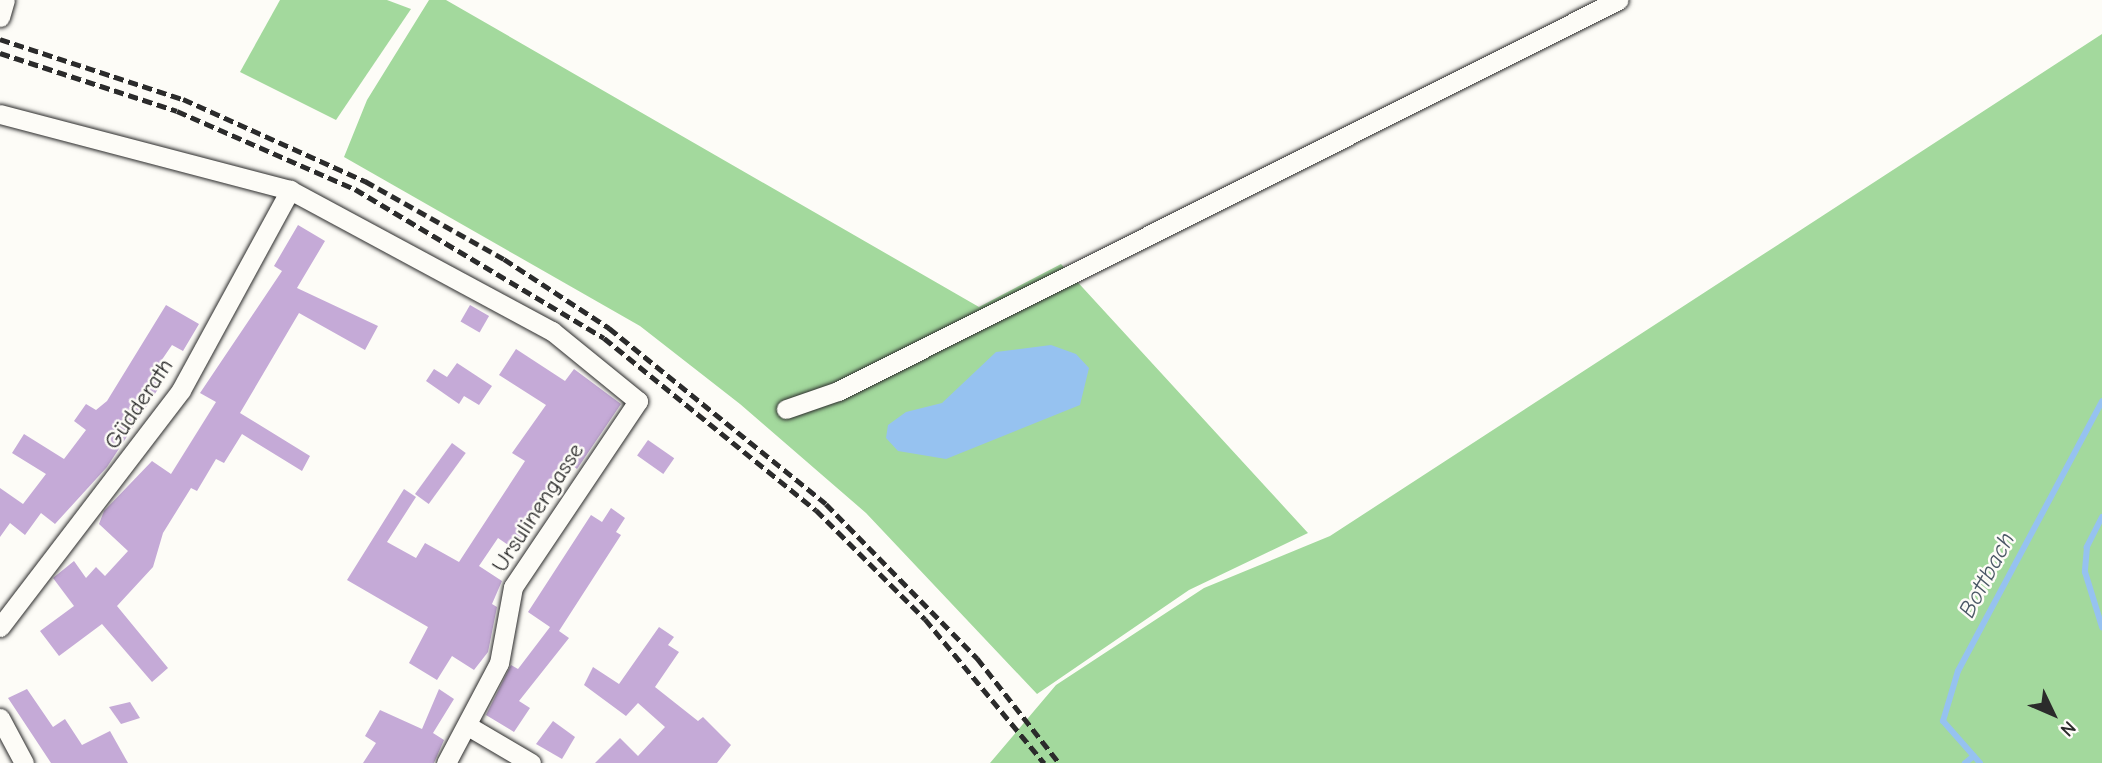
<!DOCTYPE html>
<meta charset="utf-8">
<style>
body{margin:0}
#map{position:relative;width:2102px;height:763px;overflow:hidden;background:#fdfcf7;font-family:"Comic Neue",sans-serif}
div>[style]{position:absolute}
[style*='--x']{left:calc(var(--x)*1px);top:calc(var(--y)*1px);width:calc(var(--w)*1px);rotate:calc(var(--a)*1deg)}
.green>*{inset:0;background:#a3d99d}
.water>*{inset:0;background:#96c2f0}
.stream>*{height:6px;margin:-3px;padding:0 3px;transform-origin:3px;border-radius:3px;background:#96c2f0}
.building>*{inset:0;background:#c5aad7;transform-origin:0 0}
.roads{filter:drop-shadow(0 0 2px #2b2b2b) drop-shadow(0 0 2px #2b2b2b)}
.minor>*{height:19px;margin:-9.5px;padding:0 9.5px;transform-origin:9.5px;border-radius:9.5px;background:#fdfcf7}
.rail>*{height:5px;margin-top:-2.5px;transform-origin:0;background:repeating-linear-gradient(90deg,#2b2b2b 0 10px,transparent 0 15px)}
span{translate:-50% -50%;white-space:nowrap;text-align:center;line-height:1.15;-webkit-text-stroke:5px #fdfcf7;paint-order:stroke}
.street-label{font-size:23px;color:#2b2b2b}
.water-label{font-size:24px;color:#4b5866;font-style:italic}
.north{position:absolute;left:2018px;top:679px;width:70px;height:70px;-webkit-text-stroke:5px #fdfcf7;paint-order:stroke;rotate:134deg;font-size:19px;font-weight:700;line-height:28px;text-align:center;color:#2b2b2b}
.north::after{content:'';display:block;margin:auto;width:24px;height:32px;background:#2b2b2b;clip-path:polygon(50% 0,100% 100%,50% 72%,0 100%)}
</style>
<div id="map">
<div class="green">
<i style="clip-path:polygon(280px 0,387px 0,411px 9px,336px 120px,240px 72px)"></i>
<i style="clip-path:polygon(429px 0,446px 0,979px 307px,1061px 264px,1308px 533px,1189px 590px,1037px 694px,866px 513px,740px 404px,640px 326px,344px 157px,367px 100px)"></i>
<i style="clip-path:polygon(2102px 34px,2102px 763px,990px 763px,1056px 685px,1204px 588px,1330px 536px)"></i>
</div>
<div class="water">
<i style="clip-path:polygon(1051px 345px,1076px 354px,1089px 368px,1080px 405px,946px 459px,898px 451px,886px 438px,888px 425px,906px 412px,942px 403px,996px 352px)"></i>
</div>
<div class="stream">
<i style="--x:2102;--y:517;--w:34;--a:117"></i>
<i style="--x:2087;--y:547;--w:25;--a:95"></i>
<i style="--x:2085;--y:572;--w:58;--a:72.8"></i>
<i style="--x:1965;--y:763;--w:11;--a:-38"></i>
<i style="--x:1980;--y:763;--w:56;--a:-131.4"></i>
<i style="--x:1943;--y:721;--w:52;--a:-73.3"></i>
<i style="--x:1958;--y:671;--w:306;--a:-61.9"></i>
</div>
<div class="building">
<i style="clip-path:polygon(298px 225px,325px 241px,297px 288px,378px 326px,365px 350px,299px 313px,240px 413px,310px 456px,302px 471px,242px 434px,224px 463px,216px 459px,197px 491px,191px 488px,163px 533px,153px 567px,117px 606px,168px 668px,152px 682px,102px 624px,59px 656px,40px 631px,74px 606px,53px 578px,74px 561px,86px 578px,96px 567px,105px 576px,128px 551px,99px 524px,104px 511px,152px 461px,171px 474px,216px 402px,200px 393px,282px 271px,274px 266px)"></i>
<i style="clip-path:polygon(166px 305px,199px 324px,183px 351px,172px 345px,159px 364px,162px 383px,107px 467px,55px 524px,41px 513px,25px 535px,10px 523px,0 537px,0 488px,23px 504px,46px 474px,12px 453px,24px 434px,64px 459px,86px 430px,74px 421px,86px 404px,96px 410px,107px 401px)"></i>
<i style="left:470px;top:305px;width:22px;height:19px;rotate:30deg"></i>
<i style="clip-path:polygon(516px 349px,565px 381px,574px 369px,621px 404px,577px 469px,568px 462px,523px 536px,511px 547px,498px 538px,479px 566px,502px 581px,492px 604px,497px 607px,488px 652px,474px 670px,452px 656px,437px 680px,409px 663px,428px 627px,347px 580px,404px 489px,416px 497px,387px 542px,416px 558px,425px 543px,459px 562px,525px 461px,512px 453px,546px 405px,499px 375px)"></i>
<i style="clip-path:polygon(457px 363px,492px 386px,479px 405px,464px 396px,459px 404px,426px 381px,434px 369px,447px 377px)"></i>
<i style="left:648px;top:440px;width:32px;height:19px;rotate:35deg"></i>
<i style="left:452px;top:443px;width:17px;height:63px;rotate:36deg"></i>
<i style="clip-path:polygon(611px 508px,625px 518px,616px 532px,621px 535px,559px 631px,569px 638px,519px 701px,530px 708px,514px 732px,486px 715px,511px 665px,518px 669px,550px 627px,528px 612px,591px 515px,602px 522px)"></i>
<i style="clip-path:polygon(659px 627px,674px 637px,668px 645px,679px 652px,655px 687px,698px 721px,703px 717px,731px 745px,717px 763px,595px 763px,620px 738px,638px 756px,665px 727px,638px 703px,626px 716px,584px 685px,593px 667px,619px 684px)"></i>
<i style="clip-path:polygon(27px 689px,53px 727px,65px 719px,82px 745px,110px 731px,128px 763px,51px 763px,8px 698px)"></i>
<i style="clip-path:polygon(439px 689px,454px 699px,433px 733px,444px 740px,434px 763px,363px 763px,376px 743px,365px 736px,380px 710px,422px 729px)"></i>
<i style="clip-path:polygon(130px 702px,140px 718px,121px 724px,109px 707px)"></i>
<i style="clip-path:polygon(553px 721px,575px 737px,562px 759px,536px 744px)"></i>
</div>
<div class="roads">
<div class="minor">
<i style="--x:0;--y:17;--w:18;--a:-74"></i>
<i style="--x:0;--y:114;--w:300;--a:14.7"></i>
<i style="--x:290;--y:190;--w:298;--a:28.3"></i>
<i style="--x:552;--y:331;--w:111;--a:39.1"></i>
<i style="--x:638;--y:401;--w:224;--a:123.9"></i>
<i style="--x:513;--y:587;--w:77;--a:100.4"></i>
<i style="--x:499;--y:663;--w:113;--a:117.9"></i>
<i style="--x:786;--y:409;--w:55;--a:-19.1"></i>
<i style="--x:838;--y:391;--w:873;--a:-26.62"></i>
<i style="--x:0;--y:627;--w:298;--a:-52.6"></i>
<i style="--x:181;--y:390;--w:228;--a:-61.4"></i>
<i style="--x:0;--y:718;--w:51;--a:61.9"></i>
<i style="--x:468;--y:726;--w:73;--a:30.4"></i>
</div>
</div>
<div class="rail">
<i style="--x:0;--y:39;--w:193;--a:18.2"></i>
<i style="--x:183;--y:99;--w:200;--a:24.3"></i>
<i style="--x:365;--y:181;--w:159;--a:29.3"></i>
<i style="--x:504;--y:259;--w:126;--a:33.3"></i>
<i style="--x:609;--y:328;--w:279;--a:39"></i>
<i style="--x:826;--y:504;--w:216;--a:45.6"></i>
<i style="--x:977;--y:658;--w:133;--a:52"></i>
<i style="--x:0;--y:53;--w:186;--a:18.1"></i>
<i style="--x:177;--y:111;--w:194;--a:23.7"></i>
<i style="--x:355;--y:189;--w:290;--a:30.9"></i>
<i style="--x:604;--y:338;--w:273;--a:39.1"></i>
<i style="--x:816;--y:510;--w:154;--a:45"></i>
<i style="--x:925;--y:619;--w:187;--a:50.4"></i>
</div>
<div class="street-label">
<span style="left:139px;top:404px;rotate:-56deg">Güdderath</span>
<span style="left:538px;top:508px;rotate:-57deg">Ursulinengasse</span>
</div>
<div class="water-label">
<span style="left:1987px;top:575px;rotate:-62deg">Bottbach</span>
</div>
<div class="north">N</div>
</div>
